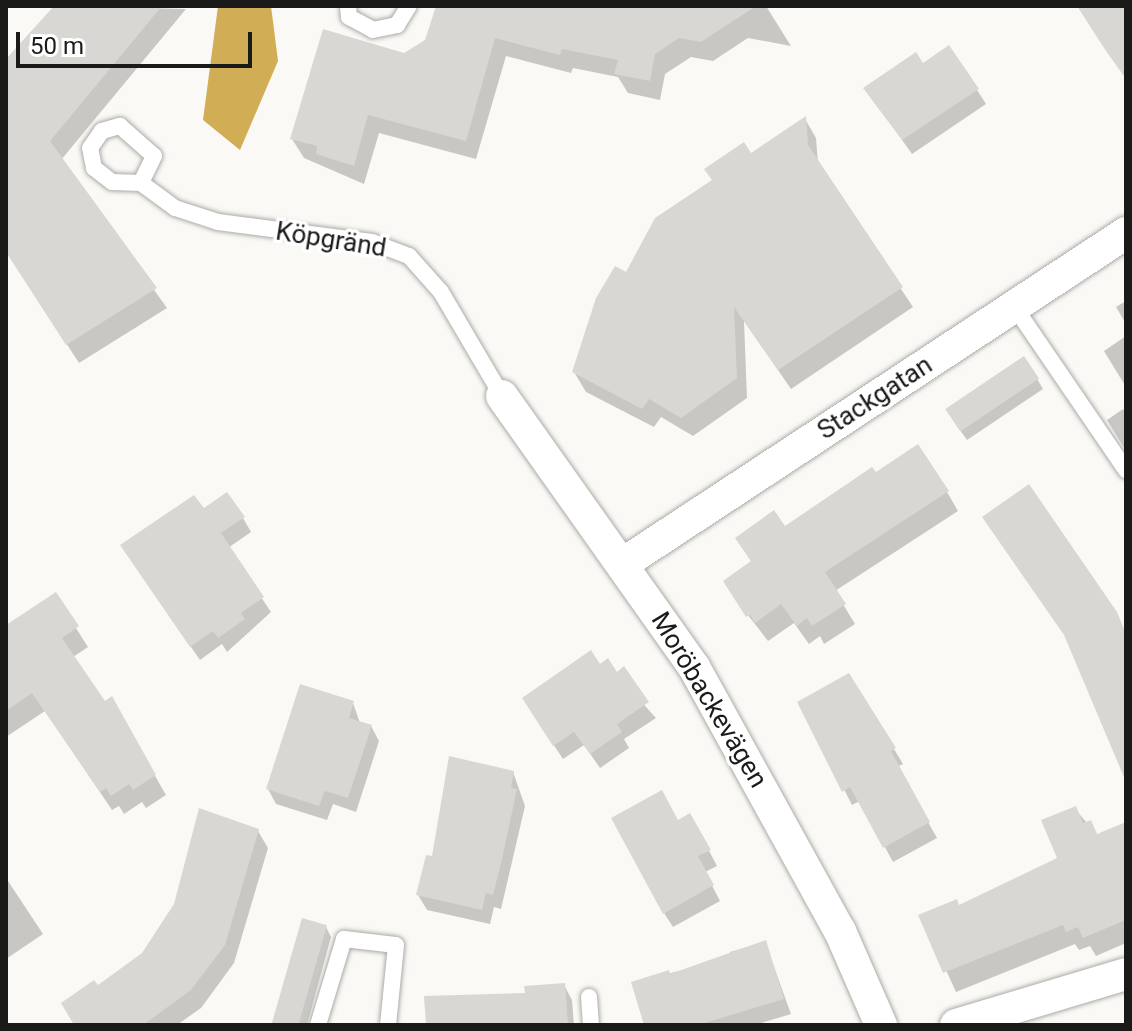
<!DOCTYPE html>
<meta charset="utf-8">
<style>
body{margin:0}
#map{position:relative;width:1132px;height:1031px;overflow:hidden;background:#fbf9f6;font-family:Roboto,sans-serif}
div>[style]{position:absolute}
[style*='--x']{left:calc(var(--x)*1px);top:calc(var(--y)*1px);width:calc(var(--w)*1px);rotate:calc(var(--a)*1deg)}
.forest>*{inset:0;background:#d1ae56}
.shadow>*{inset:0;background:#0003}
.building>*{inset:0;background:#d9d7d4;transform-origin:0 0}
.roads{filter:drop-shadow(0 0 2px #acaba7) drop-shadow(0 0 2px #acaba7)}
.service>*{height:16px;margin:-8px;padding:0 8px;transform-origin:8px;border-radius:8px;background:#fff}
.minor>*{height:32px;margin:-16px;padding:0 16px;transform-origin:16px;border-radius:16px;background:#fff}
span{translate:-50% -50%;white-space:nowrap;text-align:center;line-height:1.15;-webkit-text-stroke:7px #fff;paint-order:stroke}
.street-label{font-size:26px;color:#1a1a19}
.frame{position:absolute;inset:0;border:8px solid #1a1a19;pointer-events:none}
.scale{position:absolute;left:16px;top:32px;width:236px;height:36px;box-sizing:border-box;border:4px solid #1a1a19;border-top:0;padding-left:10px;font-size:24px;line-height:28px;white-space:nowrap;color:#1a1a19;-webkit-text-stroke:6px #fff;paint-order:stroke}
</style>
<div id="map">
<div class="forest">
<i style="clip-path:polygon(218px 6px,271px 6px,278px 61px,240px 150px,203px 120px)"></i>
</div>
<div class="shadow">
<i style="clip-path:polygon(57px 6px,186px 9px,61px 160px,167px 308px,79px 363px,6px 250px,6px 62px)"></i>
<i style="clip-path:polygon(438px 6px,766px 6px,791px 46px,748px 38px,713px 61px,691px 57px,665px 74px,660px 100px,628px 93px,618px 77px,573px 68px,571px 73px,506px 56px,476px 159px,379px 133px,364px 184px,304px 158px,292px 139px,427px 42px)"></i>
<i style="clip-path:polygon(922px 66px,977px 90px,986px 104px,912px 154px,866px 89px)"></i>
<i style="clip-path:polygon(805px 119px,816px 138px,818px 164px,913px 307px,791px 389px,744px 321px,747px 398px,693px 436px,661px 417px,654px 427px,586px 392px,574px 372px,627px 275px,750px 156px)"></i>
<i style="clip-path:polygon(1126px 301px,1126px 324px,1116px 307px)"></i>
<i style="clip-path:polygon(1126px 336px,1126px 387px,1104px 351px)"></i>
<i style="clip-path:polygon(1037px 379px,1043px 389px,967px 440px,953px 420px)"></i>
<i style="clip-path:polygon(1123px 409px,1126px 414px,1126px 451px,1107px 420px)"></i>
<i style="clip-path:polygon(876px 474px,947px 492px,958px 511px,835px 591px,855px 624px,824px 644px,820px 636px,809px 644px,794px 623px,768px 641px,737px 601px,752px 563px,737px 538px,785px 529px)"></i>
<i style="clip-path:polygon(203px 511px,243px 518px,251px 532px,228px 548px,271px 612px,227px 652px,222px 644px,200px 660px,131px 560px)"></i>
<i style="clip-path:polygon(55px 595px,88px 647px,73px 657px,104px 704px,111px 699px,166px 795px,146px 808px,142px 802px,124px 814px,119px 806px,112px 810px,45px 711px,6px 737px,6px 630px)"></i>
<i style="clip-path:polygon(616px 674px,656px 718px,624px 739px,629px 748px,600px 768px,584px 745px,563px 759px,533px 714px)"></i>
<i style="clip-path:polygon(800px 702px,894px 749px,903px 764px,897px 767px,937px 838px,893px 862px,860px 801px,852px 805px)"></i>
<i style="clip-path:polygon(353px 703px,360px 723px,371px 726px,379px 741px,356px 812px,333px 804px,327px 820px,276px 804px,268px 789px)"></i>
<i style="clip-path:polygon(513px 772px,525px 806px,501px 909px,494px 907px,490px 924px,427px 910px,418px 895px)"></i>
<i style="clip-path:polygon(1075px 809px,1098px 836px,1126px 824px,1126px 943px,1096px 956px,1090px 946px,1079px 950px,1075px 944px,956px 992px,921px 916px,959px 907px,1060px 859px)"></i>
<i style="clip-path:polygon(677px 822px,698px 830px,717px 866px,705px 872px,720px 901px,673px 927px,664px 913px)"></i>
<i style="clip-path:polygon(258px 831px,268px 848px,234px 963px,201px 1008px,177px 1025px,76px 1025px,98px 988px,143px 954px)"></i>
<i style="clip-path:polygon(6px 878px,43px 934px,6px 959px)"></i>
<i style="clip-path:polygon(326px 927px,331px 937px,307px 1025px,273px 1025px)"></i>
<i style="clip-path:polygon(765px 942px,791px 1014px,755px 1025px,646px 1025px,633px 983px,732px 957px,730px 952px)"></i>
<i style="clip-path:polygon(564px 985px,572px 1000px,574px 1025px,428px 1025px)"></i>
</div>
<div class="building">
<i style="clip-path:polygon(54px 6px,162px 6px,50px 141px,157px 288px,66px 345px,6px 252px,6px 59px)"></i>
<i style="clip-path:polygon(436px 6px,756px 6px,701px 42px,679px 38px,655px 54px,650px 81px,614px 74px,618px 60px,562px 49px,560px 55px,495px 38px,466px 141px,368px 115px,354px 166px,316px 154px,317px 146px,290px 139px,323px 29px,404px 53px,425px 40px)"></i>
<i style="clip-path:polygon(1077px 6px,1126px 6px,1126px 79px,1106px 51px)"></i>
<i style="clip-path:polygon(949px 45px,979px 89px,902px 140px,863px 88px,916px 52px,923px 63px)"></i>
<i style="clip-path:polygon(806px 116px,808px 145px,903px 287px,778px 370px,734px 307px,737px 378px,681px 418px,649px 399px,642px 409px,572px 372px,596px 298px,615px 266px,626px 272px,655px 218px,712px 180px,704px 169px,744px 142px,751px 153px)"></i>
<i style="left:1024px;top:356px;width:27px;height:95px;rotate:56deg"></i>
<i style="clip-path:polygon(918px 444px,949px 491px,825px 572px,846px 604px,812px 626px,807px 618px,797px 626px,781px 604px,755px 623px,750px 615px,746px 617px,723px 581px,751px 561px,735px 538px,774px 510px,785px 526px,872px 467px,876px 472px)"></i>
<i style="clip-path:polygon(1029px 484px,1117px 612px,1126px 634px,1126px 782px,1064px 635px,982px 517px)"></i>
<i style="clip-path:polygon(227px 492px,245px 517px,221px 533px,264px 597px,241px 613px,245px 619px,218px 638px,213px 631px,190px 647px,120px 545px,194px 495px,204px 508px)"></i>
<i style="clip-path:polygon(56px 592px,79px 626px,62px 638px,105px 701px,112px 696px,156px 775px,133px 790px,129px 784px,111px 796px,106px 788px,100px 792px,32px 693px,6px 711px,6px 625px)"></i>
<i style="clip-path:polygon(591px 650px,600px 664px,608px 658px,617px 672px,624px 666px,649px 702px,617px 724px,622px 732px,590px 754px,574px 732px,553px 746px,522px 698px)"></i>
<i style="clip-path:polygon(849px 673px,896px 748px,891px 751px,930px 822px,883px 848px,850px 787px,842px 792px,797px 702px)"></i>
<i style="clip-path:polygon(300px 684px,354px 701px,349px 718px,372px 725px,348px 798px,325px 791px,319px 806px,266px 789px)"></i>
<i style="clip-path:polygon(449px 756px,514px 771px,511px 788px,517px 789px,502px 859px,493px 895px,486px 893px,482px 910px,416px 895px,426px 855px,432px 856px)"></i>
<i style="clip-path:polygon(662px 790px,678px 820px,690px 813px,711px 850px,698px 856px,714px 885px,663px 914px,611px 818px)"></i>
<i style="clip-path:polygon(1076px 806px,1083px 823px,1091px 820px,1097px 834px,1126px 822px,1126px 920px,1083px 938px,1078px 927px,1066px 932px,1063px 925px,943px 973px,918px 915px,957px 899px,959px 905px,1057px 858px,1041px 820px)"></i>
<i style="clip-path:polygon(199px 808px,259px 829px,225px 945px,191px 990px,143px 1025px,74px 1025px,61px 1003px,94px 980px,98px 985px,142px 953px,174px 904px)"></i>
<i style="left:302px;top:918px;width:26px;height:111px;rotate:16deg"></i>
<i style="clip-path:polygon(766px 940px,784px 999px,698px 1025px,644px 1025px,631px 982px,669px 970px,670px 974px)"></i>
<i style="clip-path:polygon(565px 983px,568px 1025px,426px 1025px,424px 996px,525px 993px,524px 986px)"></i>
</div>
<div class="roads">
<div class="service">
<i style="--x:348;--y:6;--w:11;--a:85"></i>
<i style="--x:349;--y:17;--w:27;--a:28"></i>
<i style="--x:373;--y:30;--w:25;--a:-12"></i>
<i style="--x:397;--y:25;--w:22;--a:-58"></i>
<i style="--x:120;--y:126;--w:45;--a:41.4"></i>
<i style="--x:154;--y:156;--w:30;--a:116"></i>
<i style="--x:141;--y:183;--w:29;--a:-178"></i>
<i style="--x:112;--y:182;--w:23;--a:-142"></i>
<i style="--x:94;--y:168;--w:20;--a:-101"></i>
<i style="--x:90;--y:148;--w:21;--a:-55"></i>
<i style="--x:102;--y:131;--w:19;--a:-16"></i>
<i style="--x:141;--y:183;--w:42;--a:36.3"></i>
<i style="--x:175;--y:208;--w:45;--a:18"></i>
<i style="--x:218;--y:222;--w:155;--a:7.4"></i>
<i style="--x:372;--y:242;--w:40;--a:21"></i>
<i style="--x:409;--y:256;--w:48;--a:48.4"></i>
<i style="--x:441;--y:292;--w:121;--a:59.6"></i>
<i style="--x:1014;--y:306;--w:199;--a:55.7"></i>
<i style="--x:589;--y:997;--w:28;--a:86"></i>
<i style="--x:318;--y:1025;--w:90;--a:-73.2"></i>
<i style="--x:344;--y:939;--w:52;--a:6.6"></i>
<i style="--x:396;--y:945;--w:80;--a:95.7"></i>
</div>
<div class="minor">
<i style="--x:502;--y:396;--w:332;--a:54.7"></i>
<i style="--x:694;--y:667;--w:302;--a:61.1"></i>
<i style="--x:840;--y:931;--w:103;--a:66.4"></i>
<i style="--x:624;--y:563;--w:601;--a:-33.32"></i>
<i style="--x:956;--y:1025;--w:177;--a:-16.7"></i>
</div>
</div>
<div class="street-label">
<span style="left:331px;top:240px;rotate:9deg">Köpgränd</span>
<span style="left:875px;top:398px;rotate:-33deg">Stackgatan</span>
<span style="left:709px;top:700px;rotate:59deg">Moröbackevägen</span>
</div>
<div class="frame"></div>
<div class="scale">50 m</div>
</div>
